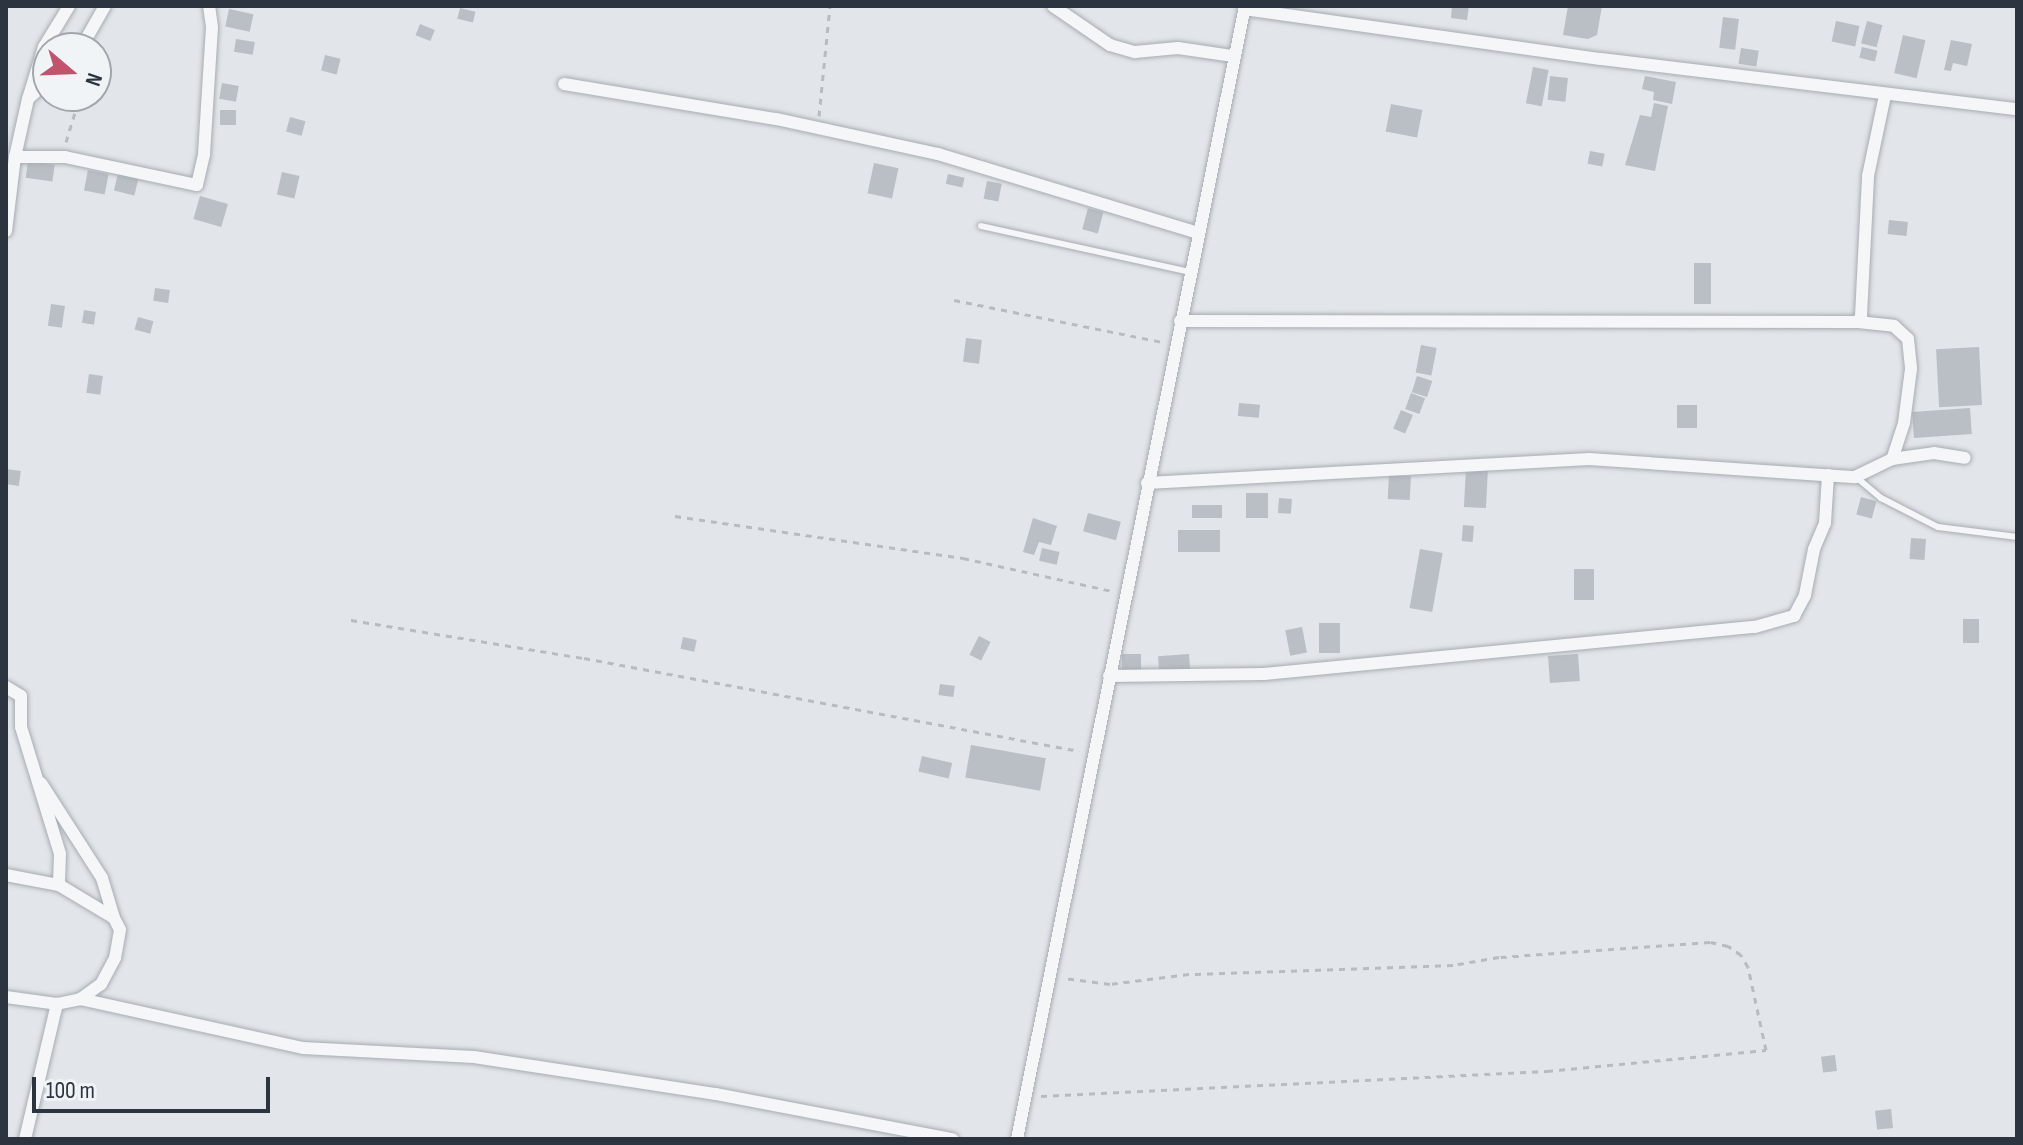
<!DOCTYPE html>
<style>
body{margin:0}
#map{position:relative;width:2023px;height:1145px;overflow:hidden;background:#e2e5e9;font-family:"Sofia Sans Condensed",sans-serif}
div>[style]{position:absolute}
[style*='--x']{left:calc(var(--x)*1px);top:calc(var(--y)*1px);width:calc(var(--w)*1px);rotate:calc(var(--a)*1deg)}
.building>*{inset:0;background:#b9bfc5;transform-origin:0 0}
.path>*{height:3px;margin-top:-1.5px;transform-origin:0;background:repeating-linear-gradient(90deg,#b8bcc0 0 6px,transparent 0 12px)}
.roads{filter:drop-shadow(0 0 2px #a7acb3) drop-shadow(0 0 2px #a7acb3)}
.lane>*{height:6px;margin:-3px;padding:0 3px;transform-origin:3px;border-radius:3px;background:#f4f6f8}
.street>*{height:12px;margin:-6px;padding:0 6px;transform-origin:6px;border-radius:6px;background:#f4f6f8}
span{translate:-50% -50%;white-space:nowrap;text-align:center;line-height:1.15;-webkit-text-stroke:6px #f1f4f7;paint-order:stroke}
.frame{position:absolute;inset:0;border:8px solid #2b343f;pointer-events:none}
.north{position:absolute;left:32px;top:32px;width:80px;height:80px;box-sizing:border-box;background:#f1f4f7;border:2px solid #a2a7ad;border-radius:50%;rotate:109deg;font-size:22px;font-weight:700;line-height:32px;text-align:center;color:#2b343f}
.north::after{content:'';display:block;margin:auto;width:28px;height:36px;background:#c2536d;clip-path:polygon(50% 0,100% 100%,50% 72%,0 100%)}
.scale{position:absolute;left:32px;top:1077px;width:238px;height:36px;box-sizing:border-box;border:4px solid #2b343f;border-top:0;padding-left:10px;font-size:24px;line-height:28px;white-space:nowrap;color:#2b343f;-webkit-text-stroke:6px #f1f4f7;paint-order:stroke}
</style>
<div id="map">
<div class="building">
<i style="clip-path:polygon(1452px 6px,1469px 6px,1467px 20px,1451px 18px)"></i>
<i style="clip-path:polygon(1568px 6px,1602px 6px,1597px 35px,1588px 39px,1563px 35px)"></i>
<i style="left:460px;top:8px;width:16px;height:11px;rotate:14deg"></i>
<i style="left:229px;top:9px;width:25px;height:18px;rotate:12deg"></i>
<i style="left:1723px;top:17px;width:16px;height:31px;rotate:7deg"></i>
<i style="left:1836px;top:21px;width:24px;height:21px;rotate:12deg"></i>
<i style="left:1867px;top:21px;width:16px;height:23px;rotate:15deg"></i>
<i style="left:420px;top:24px;width:16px;height:12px;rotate:22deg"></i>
<i style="left:1903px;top:35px;width:23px;height:39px;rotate:13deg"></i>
<i style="left:236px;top:39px;width:19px;height:13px;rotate:9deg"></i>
<i style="clip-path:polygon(1951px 40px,1972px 44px,1967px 66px,1953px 63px,1951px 71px,1944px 70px)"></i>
<i style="left:1862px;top:47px;width:16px;height:11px;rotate:14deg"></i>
<i style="left:1741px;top:48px;width:18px;height:16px;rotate:9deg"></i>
<i style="left:325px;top:55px;width:16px;height:16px;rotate:14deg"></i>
<i style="left:1533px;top:67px;width:16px;height:37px;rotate:11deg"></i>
<i style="left:1550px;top:76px;width:18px;height:24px;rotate:6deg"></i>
<i style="clip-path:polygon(1645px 76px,1676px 82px,1672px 104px,1653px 100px,1654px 92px,1642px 89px)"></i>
<i style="left:222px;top:83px;width:17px;height:16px;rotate:10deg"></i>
<i style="clip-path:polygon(1654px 103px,1668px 106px,1655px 171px,1625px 165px,1640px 115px,1651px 117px)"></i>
<i style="left:1391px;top:104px;width:32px;height:28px;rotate:11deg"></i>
<i style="left:220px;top:110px;width:16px;height:15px"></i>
<i style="left:290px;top:117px;width:16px;height:15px;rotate:15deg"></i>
<i style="left:1590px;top:151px;width:15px;height:13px;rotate:11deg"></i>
<i style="left:28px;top:161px;width:27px;height:17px;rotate:8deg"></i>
<i style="left:874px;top:163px;width:25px;height:31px;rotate:12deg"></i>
<i style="left:88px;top:170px;width:21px;height:21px;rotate:11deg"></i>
<i style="left:282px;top:172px;width:18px;height:23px;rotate:13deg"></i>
<i style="left:118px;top:174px;width:21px;height:17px;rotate:14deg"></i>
<i style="left:948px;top:174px;width:17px;height:10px;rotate:13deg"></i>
<i style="left:987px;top:181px;width:15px;height:18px;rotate:11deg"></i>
<i style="left:200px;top:196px;width:29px;height:24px;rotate:16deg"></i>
<i style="left:1088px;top:208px;width:16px;height:22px;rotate:15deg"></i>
<i style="left:1889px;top:220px;width:19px;height:14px;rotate:6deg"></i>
<i style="left:1694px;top:263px;width:17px;height:41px"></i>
<i style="left:155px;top:288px;width:15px;height:13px;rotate:8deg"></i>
<i style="left:51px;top:304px;width:14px;height:22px;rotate:8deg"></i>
<i style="left:84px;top:310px;width:12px;height:13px;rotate:9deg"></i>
<i style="left:138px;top:317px;width:16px;height:13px;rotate:15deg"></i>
<i style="left:966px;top:338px;width:16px;height:24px;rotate:7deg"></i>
<i style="left:1421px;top:345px;width:16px;height:28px;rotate:11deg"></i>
<i style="left:1979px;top:347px;width:58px;height:43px;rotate:87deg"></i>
<i style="left:89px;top:374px;width:14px;height:19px;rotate:8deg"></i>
<i style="left:1417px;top:376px;width:16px;height:17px;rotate:18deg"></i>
<i style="left:1411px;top:393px;width:15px;height:17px;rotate:20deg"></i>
<i style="left:1239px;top:403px;width:21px;height:13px;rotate:5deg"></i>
<i style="left:1677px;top:405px;width:20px;height:23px"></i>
<i style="left:1970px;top:408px;width:26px;height:58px;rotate:86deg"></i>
<i style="left:1401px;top:410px;width:13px;height:20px;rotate:23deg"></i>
<i style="left:1466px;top:468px;width:22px;height:39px;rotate:3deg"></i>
<i style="left:6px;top:469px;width:15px;height:15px;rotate:8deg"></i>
<i style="left:1389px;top:475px;width:22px;height:24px;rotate:3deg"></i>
<i style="left:1246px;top:493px;width:22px;height:25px"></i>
<i style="left:1861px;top:497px;width:16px;height:18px;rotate:15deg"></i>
<i style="left:1279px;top:498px;width:13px;height:15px;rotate:4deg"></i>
<i style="left:1222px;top:505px;width:13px;height:30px;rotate:90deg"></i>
<i style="left:1088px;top:513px;width:34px;height:19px;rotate:15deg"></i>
<i style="clip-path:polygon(1033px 518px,1057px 526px,1051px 545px,1039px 542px,1034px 555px,1023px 552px)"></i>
<i style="left:1463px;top:525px;width:11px;height:16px;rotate:5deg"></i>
<i style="left:1220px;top:530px;width:22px;height:42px;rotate:90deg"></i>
<i style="left:1911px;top:538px;width:15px;height:21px;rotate:4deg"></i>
<i style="left:1042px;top:548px;width:18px;height:13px;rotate:13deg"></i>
<i style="left:1420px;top:549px;width:23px;height:60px;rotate:10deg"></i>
<i style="left:1574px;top:569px;width:20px;height:31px"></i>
<i style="left:1963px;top:619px;width:16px;height:24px"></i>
<i style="left:1319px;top:623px;width:21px;height:30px"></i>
<i style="left:1302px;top:627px;width:26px;height:17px;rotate:79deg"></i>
<i style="left:979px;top:636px;width:13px;height:21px;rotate:27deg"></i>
<i style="left:683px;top:637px;width:14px;height:12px;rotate:12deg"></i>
<i style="left:1122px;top:654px;width:19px;height:18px"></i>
<i style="left:1189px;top:654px;width:16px;height:31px;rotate:86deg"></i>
<i style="left:1578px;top:654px;width:27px;height:30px;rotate:86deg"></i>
<i style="left:940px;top:684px;width:15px;height:11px;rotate:8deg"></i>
<i style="left:971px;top:745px;width:76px;height:33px;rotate:10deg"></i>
<i style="left:922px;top:756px;width:31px;height:16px;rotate:13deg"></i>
<i style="left:1835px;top:1055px;width:16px;height:14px;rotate:83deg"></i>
<i style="left:1891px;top:1109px;width:19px;height:16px;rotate:84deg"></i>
</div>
<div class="path">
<i style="--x:819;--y:116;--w:111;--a:-84.3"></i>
<i style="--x:66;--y:142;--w:48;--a:-73.1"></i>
<i style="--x:954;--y:300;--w:212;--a:11.4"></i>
<i style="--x:675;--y:516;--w:291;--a:8.3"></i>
<i style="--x:963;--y:558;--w:153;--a:12.5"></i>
<i style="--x:351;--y:620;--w:236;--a:9.3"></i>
<i style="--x:584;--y:658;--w:504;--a:10.64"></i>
<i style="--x:1041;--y:1096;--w:507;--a:-2.83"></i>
<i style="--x:1547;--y:1071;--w:220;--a:-5.5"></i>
<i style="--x:1766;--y:1050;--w:85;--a:-102.2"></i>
<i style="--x:1748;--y:967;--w:14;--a:-120"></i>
<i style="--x:1741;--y:955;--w:16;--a:-145"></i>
<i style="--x:1728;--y:946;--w:18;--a:-167"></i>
<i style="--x:1710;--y:942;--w:212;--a:175.9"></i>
<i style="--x:1499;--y:957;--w:47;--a:170.1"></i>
<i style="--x:1453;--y:965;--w:264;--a:178"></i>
<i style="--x:1189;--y:974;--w:80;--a:172.8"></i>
<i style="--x:1110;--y:984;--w:46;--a:-172.6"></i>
</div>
<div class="roads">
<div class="lane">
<i style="--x:981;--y:226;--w:214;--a:12.4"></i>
<i style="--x:1856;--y:477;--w:33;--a:40"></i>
<i style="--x:1881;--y:498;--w:64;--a:27"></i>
<i style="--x:1938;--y:527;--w:80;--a:7.2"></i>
</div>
<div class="street">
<i style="--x:1053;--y:6;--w:69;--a:34.4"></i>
<i style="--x:1110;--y:45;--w:26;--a:16"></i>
<i style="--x:1135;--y:52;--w:43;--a:-5.3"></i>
<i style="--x:1178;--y:48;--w:56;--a:8.3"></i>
<i style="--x:1244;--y:9;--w:360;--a:8"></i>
<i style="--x:1601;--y:59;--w:419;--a:6.9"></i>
<i style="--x:81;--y:48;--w:48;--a:-60.3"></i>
<i style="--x:564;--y:84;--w:215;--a:9.4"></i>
<i style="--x:776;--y:119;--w:166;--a:12.2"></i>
<i style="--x:938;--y:154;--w:272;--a:16.9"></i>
<i style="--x:30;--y:97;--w:24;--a:-42"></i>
<i style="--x:15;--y:157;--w:50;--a:0"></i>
<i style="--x:65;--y:157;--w:135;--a:12"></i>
<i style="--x:197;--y:185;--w:32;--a:-77"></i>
<i style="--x:204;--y:154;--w:127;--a:-86.4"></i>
<i style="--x:212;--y:27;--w:21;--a:-98"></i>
<i style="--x:6;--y:231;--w:75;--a:-83.1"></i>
<i style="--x:15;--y:157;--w:59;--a:-77.4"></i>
<i style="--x:28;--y:99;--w:54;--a:-72.9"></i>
<i style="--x:44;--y:47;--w:48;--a:-58.6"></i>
<i style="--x:1180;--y:321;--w:678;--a:0.08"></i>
<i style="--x:1858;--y:322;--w:7;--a:-63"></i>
<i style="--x:1861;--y:316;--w:140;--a:-87.1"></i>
<i style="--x:1868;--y:176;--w:83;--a:-78.1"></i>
<i style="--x:1858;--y:322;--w:36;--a:6"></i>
<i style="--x:1894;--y:326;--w:19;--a:43"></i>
<i style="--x:1908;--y:339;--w:30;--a:84"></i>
<i style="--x:1911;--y:369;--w:54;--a:97.4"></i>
<i style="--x:1904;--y:423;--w:38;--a:108"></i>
<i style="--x:1147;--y:483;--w:443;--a:-3.1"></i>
<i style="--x:1589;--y:459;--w:267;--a:3.9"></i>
<i style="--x:1855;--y:477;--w:41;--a:-25.9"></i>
<i style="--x:1892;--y:459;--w:42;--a:-8.1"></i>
<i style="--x:1934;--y:453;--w:31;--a:9"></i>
<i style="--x:1109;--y:676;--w:155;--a:-0.7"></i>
<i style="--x:1264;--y:674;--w:493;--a:-5.5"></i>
<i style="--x:1755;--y:627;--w:41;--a:-15.8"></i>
<i style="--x:1794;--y:616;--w:24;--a:-62"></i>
<i style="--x:1805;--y:595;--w:47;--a:-78.9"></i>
<i style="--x:1814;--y:549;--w:28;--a:-67"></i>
<i style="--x:1825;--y:523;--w:48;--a:-86.4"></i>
<i style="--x:6;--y:687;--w:17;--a:31"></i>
<i style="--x:21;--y:696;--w:31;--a:90"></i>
<i style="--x:21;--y:727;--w:133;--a:72.9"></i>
<i style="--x:60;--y:854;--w:31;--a:92"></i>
<i style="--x:41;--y:783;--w:113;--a:57.3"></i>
<i style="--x:102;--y:878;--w:42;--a:73.3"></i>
<i style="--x:6;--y:875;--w:54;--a:10.7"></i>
<i style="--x:59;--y:885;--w:64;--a:31"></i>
<i style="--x:114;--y:918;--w:13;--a:63"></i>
<i style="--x:120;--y:930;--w:28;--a:100"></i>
<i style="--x:115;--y:958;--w:30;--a:118"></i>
<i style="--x:101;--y:984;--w:26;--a:144"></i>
<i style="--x:6;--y:997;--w:51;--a:7.8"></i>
<i style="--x:57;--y:1004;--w:24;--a:-12"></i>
<i style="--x:80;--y:999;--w:228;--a:12.4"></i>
<i style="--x:303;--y:1048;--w:171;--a:3"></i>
<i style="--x:474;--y:1057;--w:245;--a:8.7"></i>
<i style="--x:716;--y:1094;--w:241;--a:10.8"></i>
<i style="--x:25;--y:1139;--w:139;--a:-76.7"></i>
<i style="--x:1017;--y:1139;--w:1156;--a:-78.62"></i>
</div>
</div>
<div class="frame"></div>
<div class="north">N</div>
<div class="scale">100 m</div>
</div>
